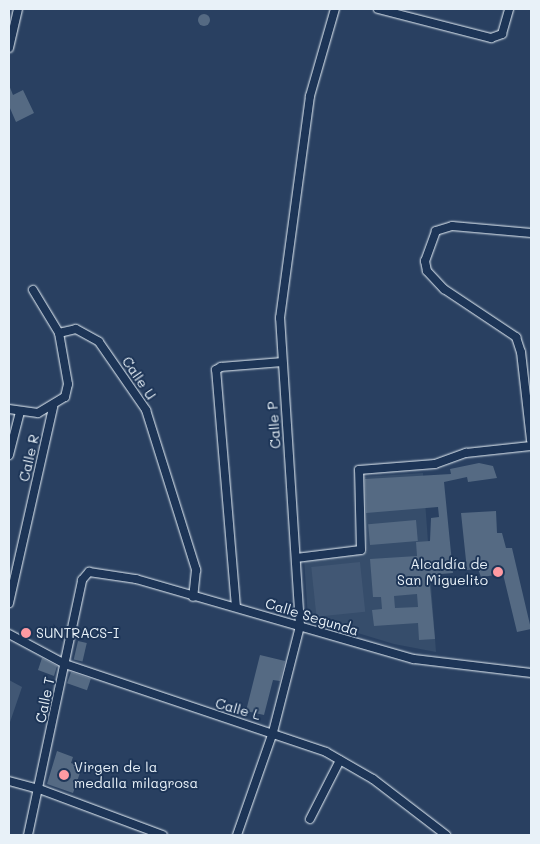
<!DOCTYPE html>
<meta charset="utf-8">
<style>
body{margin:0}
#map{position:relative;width:540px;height:844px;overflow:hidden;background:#294061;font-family:Mali,sans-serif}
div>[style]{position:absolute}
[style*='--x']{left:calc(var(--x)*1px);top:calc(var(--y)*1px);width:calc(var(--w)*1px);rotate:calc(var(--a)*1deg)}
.built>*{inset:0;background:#364d6b}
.green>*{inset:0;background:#415774;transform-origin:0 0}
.building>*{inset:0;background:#556a83;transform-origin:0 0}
.round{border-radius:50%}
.roads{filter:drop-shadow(0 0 1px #e8f1f8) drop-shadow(0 0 1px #e8f1f8)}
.minor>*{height:8px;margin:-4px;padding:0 4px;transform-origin:4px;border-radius:4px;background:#1d3557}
.dots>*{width:14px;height:14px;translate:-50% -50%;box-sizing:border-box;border:2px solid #1d3557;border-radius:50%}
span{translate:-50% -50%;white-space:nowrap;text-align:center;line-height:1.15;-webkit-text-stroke:4px #1d3557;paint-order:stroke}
.street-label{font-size:14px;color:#e8f1f8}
.poi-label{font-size:14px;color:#e8f1f8}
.right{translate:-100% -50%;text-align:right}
.left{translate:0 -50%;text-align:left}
.frame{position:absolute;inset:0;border:10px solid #e8f1f8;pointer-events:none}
</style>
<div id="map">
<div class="built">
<i style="clip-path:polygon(423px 473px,436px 652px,394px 644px,308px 618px,304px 558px,367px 552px,361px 477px)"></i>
</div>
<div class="green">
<i style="left:360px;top:562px;width:50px;height:49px;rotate:84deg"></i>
<i style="clip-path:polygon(9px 680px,22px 687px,9px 725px)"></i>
</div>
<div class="building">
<i class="round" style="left:198px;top:14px;width:12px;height:12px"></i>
<i style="clip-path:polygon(9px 85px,13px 95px,23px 90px,34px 113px,16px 122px,9px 106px)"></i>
<i style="clip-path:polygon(evenodd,479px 463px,493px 466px,497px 478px,468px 482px,467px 477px,444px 482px,453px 573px,429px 575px,435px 639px,419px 640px,418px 623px,374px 626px,372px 610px,382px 609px,381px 597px,373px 597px,370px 559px,417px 556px,416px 542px,430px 541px,431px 518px,439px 517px,438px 507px,366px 513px,365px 479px,451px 474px,450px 469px,479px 463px,417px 594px,418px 607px,395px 608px,394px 596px,417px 594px)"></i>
<i style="clip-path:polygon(496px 511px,497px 533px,502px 533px,506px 548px,512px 548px,531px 629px,517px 632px,503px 574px,481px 577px,478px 569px,467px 570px,461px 513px)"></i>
<i style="left:416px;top:520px;width:21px;height:48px;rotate:85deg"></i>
<i style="left:78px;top:641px;width:9px;height:19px;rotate:13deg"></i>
<i style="clip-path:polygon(260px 655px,285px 661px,280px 681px,273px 680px,264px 715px,246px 711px)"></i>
<i style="clip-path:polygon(42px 658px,57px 666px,54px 676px,38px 670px)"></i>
<i style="left:71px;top:672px;width:21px;height:12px;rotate:19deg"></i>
<i style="clip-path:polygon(57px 751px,73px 757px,71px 763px,82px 767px,73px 793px,47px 784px)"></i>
</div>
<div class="roads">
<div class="minor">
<i style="--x:378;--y:9;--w:117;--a:14.4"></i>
<i style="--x:491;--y:38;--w:12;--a:-20"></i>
<i style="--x:502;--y:34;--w:26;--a:-74"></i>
<i style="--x:9;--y:48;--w:40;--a:-77"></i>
<i style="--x:531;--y:233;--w:79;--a:-174.9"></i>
<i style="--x:452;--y:226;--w:17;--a:163"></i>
<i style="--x:436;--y:231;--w:32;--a:110"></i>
<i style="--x:425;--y:261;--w:10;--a:79"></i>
<i style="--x:427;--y:271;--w:25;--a:47"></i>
<i style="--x:444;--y:289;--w:87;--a:33.7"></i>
<i style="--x:516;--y:337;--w:16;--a:72"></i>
<i style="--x:521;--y:352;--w:89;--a:83.5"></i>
<i style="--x:33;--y:290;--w:50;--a:58.8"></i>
<i style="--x:9;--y:409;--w:29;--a:8"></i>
<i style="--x:38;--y:413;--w:31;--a:-31"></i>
<i style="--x:65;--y:397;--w:13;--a:-77"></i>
<i style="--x:68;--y:384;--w:52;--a:-100"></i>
<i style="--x:59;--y:333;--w:17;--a:-13"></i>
<i style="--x:76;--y:329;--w:26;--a:29"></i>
<i style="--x:99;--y:342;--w:83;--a:55.3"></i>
<i style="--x:146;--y:410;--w:168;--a:72.6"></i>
<i style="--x:196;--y:570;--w:27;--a:96"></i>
<i style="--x:9;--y:455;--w:44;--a:-75.7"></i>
<i style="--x:296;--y:558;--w:65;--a:-7"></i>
<i style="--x:361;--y:550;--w:80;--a:-91.4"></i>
<i style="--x:359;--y:470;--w:76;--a:-4.5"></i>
<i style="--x:435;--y:464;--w:33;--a:-20"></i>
<i style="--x:466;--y:453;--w:65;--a:-6.1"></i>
<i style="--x:9;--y:603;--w:201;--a:-77.3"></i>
<i style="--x:236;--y:607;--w:238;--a:-94.8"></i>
<i style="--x:216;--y:370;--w:6;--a:-31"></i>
<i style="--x:221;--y:367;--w:61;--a:-4.7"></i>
<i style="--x:9;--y:634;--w:64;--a:28.2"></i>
<i style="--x:65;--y:664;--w:275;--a:18.6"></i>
<i style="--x:326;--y:752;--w:54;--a:29.9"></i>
<i style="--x:373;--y:779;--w:92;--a:37.5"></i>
<i style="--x:9;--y:781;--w:31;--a:15"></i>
<i style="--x:39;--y:789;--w:132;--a:20.4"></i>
<i style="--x:310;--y:819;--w:66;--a:-63"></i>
<i style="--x:28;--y:835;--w:261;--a:-78"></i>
<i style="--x:82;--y:580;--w:11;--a:-49"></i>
<i style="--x:89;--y:572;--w:48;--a:8.5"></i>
<i style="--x:136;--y:579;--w:289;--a:16.1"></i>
<i style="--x:414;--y:659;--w:118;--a:6.8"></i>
<i style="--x:237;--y:835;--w:109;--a:-70.7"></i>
<i style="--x:273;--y:732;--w:109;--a:-75.7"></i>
<i style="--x:300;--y:626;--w:309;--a:-93.7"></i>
<i style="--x:280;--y:318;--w:224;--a:-82.3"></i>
<i style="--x:310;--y:96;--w:91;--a:-74"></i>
</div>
</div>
<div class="dots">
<i style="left:498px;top:572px;background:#ff9aa2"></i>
<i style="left:26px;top:633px;background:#ff9aa2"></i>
<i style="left:64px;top:775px;background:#ff9aa2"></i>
</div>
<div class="street-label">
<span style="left:139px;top:378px;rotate:56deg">Calle U</span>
<span style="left:274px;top:425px;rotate:-94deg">Calle P</span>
<span style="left:29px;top:458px;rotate:-77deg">Calle R</span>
<span style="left:312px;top:617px;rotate:17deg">Calle Segunda</span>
<span style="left:45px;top:700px;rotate:-78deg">Calle T</span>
<span style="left:238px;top:709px;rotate:16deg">Calle L</span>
</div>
<div class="poi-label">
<span class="right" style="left:488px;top:572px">Alcaldía de<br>San Miguelito</span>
<span class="left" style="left:36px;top:633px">SUNTRACS-I</span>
<span class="left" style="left:74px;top:775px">Virgen de la<br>medalla milagrosa</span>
</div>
<div class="frame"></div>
</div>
